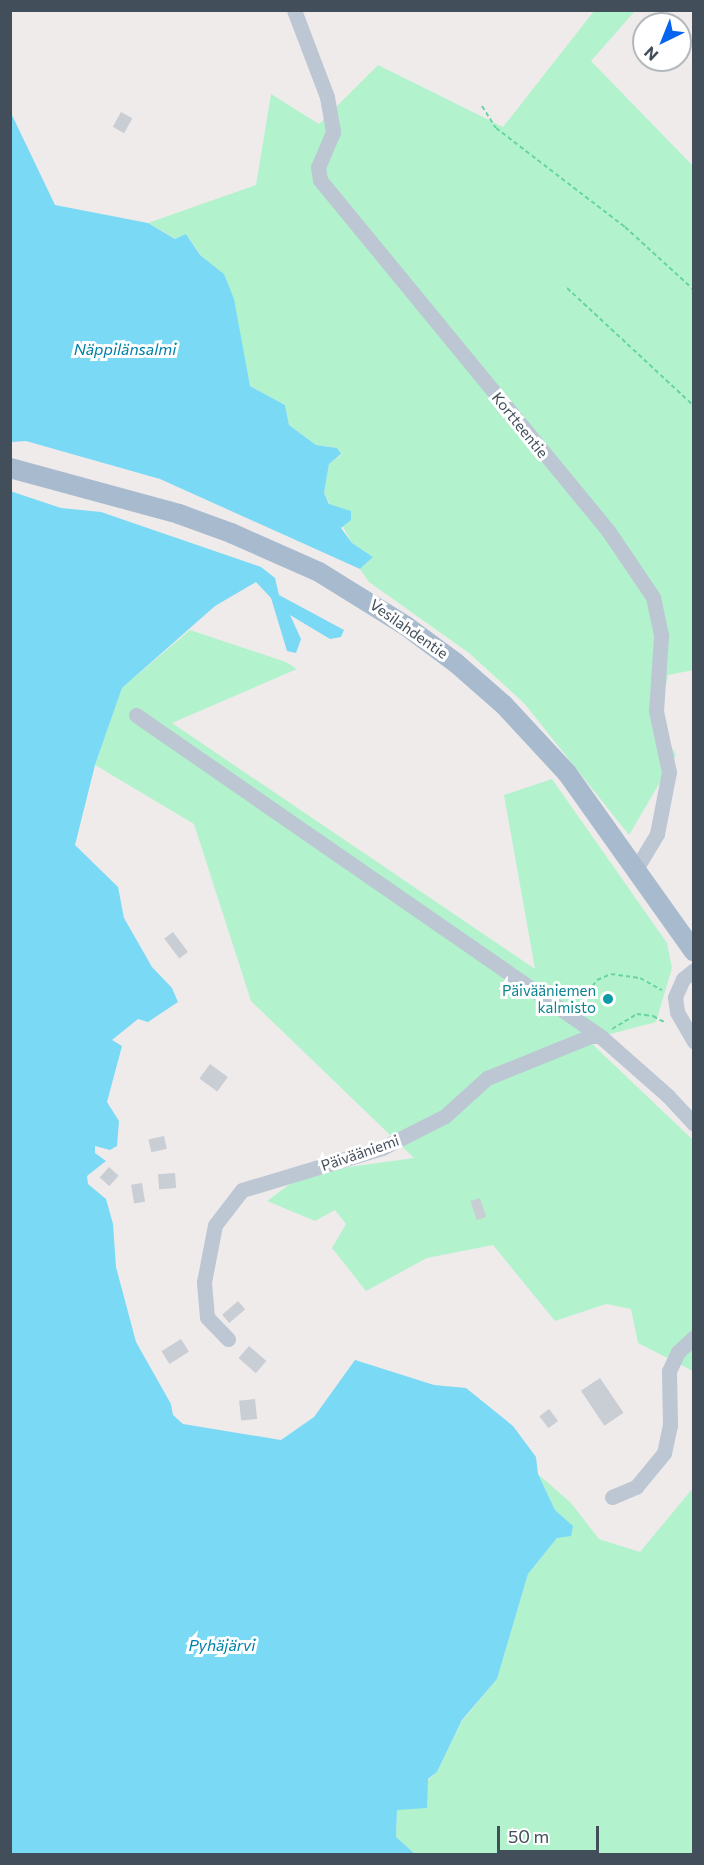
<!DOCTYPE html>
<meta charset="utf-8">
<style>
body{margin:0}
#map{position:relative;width:704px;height:1865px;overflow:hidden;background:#efebeb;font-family:Commissioner,sans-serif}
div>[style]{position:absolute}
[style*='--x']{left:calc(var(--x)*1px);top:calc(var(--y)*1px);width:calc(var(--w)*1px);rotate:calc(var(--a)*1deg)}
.green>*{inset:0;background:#b2f3cd}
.water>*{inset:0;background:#7ad9f5}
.building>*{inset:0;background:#c9cdd4;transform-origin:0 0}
.path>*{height:2px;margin-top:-1px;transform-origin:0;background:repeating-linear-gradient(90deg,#67d4a1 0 4.5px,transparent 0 7.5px)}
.minor>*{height:15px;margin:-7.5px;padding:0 7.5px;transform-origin:7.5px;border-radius:7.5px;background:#bcc7d3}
.major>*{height:20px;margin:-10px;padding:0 10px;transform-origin:10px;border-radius:10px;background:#a7bace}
.dots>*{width:16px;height:16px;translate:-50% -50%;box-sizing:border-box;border:3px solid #fff;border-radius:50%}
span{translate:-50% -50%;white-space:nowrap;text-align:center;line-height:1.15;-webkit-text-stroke:6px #fff;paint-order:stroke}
.street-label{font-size:15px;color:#424e5a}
.culture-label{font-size:15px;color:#0d838f}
.right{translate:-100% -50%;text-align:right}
.water-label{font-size:16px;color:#0180a7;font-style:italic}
.frame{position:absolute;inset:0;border:12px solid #424e5a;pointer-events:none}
.north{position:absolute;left:632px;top:12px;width:60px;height:60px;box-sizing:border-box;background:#fff;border:2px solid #b3b8bd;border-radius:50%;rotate:223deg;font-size:16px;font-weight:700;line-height:24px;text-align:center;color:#424e5a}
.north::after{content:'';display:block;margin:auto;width:21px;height:27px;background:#0565ee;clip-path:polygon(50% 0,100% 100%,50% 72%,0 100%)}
.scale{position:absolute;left:497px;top:1826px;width:102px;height:27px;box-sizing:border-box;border:3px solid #424e5a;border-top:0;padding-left:8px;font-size:18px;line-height:21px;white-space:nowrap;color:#424e5a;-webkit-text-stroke:4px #fff;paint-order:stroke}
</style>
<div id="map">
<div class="green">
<i style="clip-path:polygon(594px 11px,635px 11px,591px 61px,693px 166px,694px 670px,668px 675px,658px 723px,676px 755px,629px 835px,524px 703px,469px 653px,369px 582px,360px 569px,373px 557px,352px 543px,324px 493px,329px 464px,341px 455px,337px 448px,316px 445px,289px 425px,285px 405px,250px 386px,224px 274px,200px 255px,187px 235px,176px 239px,148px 223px,256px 185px,271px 94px,319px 124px,378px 65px,503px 127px)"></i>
<i style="clip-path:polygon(190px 630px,286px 662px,297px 669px,172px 723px,535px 969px,504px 795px,552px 779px,667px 943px,672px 968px,656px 1022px,588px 1040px,693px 1140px,693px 1371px,638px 1343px,631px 1309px,606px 1304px,555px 1321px,493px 1245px,427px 1258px,366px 1291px,332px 1248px,346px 1224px,335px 1210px,315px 1221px,267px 1201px,305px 1173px,414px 1158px,251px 1001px,194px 824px,95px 765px,122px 688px)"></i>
<i style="clip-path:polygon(538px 1474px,571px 1503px,599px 1539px,640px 1552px,693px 1488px,693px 1854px,415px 1854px,396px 1837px,397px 1809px,437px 1772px,462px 1721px,497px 1679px,528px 1574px,557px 1538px,573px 1526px,555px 1510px)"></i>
</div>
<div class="water">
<i style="clip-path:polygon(11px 113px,55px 205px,148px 223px,175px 239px,186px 234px,200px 255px,224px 274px,234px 299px,250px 386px,285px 405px,289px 425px,316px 445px,337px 448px,341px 454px,329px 464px,324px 493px,329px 504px,351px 511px,351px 520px,341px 528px,352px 543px,373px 557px,360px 569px,160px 479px,26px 441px,11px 442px)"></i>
<i style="clip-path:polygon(10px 491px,61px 508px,101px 512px,261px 567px,275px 578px,279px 595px,344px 630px,341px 637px,330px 639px,290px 615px,301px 639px,296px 653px,287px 651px,271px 598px,256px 582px,215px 606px,122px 688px,95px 765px,75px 845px,118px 887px,124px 918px,152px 967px,172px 988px,178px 1002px,148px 1022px,138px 1019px,112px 1040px,122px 1046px,107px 1102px,119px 1121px,117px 1146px,110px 1150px,95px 1146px,95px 1153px,106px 1161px,87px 1176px,88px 1184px,106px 1199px,113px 1224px,116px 1267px,136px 1342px,171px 1404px,173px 1415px,183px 1424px,281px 1440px,314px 1417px,355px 1360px,434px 1385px,466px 1388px,513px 1426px,536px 1457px,538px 1474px,555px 1510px,573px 1526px,571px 1536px,557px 1538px,528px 1574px,497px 1679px,462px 1720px,437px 1772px,428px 1779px,427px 1808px,397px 1810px,396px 1837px,415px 1854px,11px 1854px)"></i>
</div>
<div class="building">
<i style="left:121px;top:112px;width:13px;height:17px;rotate:29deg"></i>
<i style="left:173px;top:932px;width:25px;height:11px;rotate:53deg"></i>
<i style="left:210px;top:1064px;width:22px;height:18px;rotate:36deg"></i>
<i style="left:164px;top:1136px;width:13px;height:16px;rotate:77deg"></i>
<i style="left:109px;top:1167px;width:13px;height:14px;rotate:42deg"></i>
<i style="left:175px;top:1173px;width:15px;height:17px;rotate:86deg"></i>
<i style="left:142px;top:1183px;width:19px;height:11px;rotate:81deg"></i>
<i style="left:480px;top:1198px;width:20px;height:10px;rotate:72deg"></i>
<i style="left:238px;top:1301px;width:11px;height:21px;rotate:49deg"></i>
<i style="left:181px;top:1339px;width:15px;height:23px;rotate:58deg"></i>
<i style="left:249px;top:1346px;width:23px;height:16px;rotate:41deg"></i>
<i style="left:600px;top:1378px;width:42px;height:23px;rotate:56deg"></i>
<i style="left:255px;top:1399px;width:20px;height:16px;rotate:84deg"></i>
<i style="left:549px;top:1409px;width:15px;height:12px;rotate:53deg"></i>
</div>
<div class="path">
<i style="--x:482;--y:106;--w:26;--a:58"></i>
<i style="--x:496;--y:128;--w:163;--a:37.5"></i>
<i style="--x:625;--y:227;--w:93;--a:42.4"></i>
<i style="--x:567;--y:288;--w:173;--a:42.9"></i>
<i style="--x:579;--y:1004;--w:30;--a:-53"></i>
<i style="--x:597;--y:980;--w:15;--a:-23"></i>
<i style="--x:611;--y:974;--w:29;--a:8"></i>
<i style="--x:640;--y:978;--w:25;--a:29"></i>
<i style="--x:612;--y:1029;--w:29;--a:-31"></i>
<i style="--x:637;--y:1014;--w:16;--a:7"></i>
<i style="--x:653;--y:1016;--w:15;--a:28"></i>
</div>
<div class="minor">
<i style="--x:294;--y:10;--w:93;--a:69.2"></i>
<i style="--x:327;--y:97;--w:36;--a:80"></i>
<i style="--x:333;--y:132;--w:38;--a:113"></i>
<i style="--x:318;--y:167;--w:13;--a:81"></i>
<i style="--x:320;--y:180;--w:455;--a:50.6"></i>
<i style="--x:609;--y:532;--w:78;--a:55.9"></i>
<i style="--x:653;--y:597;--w:40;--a:78"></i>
<i style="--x:661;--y:636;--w:75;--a:93.8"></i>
<i style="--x:656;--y:711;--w:62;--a:78"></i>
<i style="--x:669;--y:772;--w:63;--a:101"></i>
<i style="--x:657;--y:834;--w:39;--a:121"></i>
<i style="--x:136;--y:715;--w:564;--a:34.68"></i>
<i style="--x:694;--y:970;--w:14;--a:141"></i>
<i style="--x:683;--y:979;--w:20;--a:114"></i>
<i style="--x:675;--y:997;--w:15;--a:82"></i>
<i style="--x:677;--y:1012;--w:34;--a:60"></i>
<i style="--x:228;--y:1339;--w:30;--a:-134"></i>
<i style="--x:207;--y:1317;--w:35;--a:-95"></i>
<i style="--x:204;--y:1282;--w:58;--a:-79.1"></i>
<i style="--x:215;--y:1225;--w:44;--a:-52.4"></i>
<i style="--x:242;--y:1190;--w:146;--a:-16.7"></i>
<i style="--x:382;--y:1148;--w:71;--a:-26.9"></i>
<i style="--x:445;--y:1116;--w:57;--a:-42.1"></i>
<i style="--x:487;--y:1078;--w:112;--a:-22"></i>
<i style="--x:591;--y:1036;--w:9;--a:0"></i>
<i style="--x:600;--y:1036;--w:91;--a:41.4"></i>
<i style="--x:668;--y:1096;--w:38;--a:47"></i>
<i style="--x:612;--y:1497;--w:26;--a:-23"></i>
<i style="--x:636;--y:1487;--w:44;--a:-50.5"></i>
<i style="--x:664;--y:1453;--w:29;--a:-78"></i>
<i style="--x:670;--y:1425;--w:54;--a:-91.1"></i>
<i style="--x:669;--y:1371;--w:21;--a:-65"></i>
<i style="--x:678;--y:1352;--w:22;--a:-43"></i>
</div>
<div class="major">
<i style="--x:10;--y:468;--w:175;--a:15.2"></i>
<i style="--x:179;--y:514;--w:55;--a:20.1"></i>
<i style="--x:231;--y:533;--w:96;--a:23.9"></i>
<i style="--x:319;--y:572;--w:102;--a:31.8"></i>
<i style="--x:406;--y:626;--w:62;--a:36.5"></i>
<i style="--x:456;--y:663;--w:64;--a:41.2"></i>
<i style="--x:504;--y:705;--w:93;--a:47.2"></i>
<i style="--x:567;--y:773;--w:219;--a:54.6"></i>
</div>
<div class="dots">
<i style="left:608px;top:999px;background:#0f9aa8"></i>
</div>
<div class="street-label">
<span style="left:520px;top:425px;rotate:51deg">Kortteentie</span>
<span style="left:409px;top:629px;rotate:35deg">Vesilahdentie</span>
<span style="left:360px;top:1153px;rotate:-19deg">Päivääniemi</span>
</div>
<div class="culture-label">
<span class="right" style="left:596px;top:999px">Päivääniemen<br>kalmisto</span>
</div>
<div class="water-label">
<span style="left:125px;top:349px">Näppilänsalmi</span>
<span style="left:222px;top:1645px">Pyhäjärvi</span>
</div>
<div class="frame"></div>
<div class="north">N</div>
<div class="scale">50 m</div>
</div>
